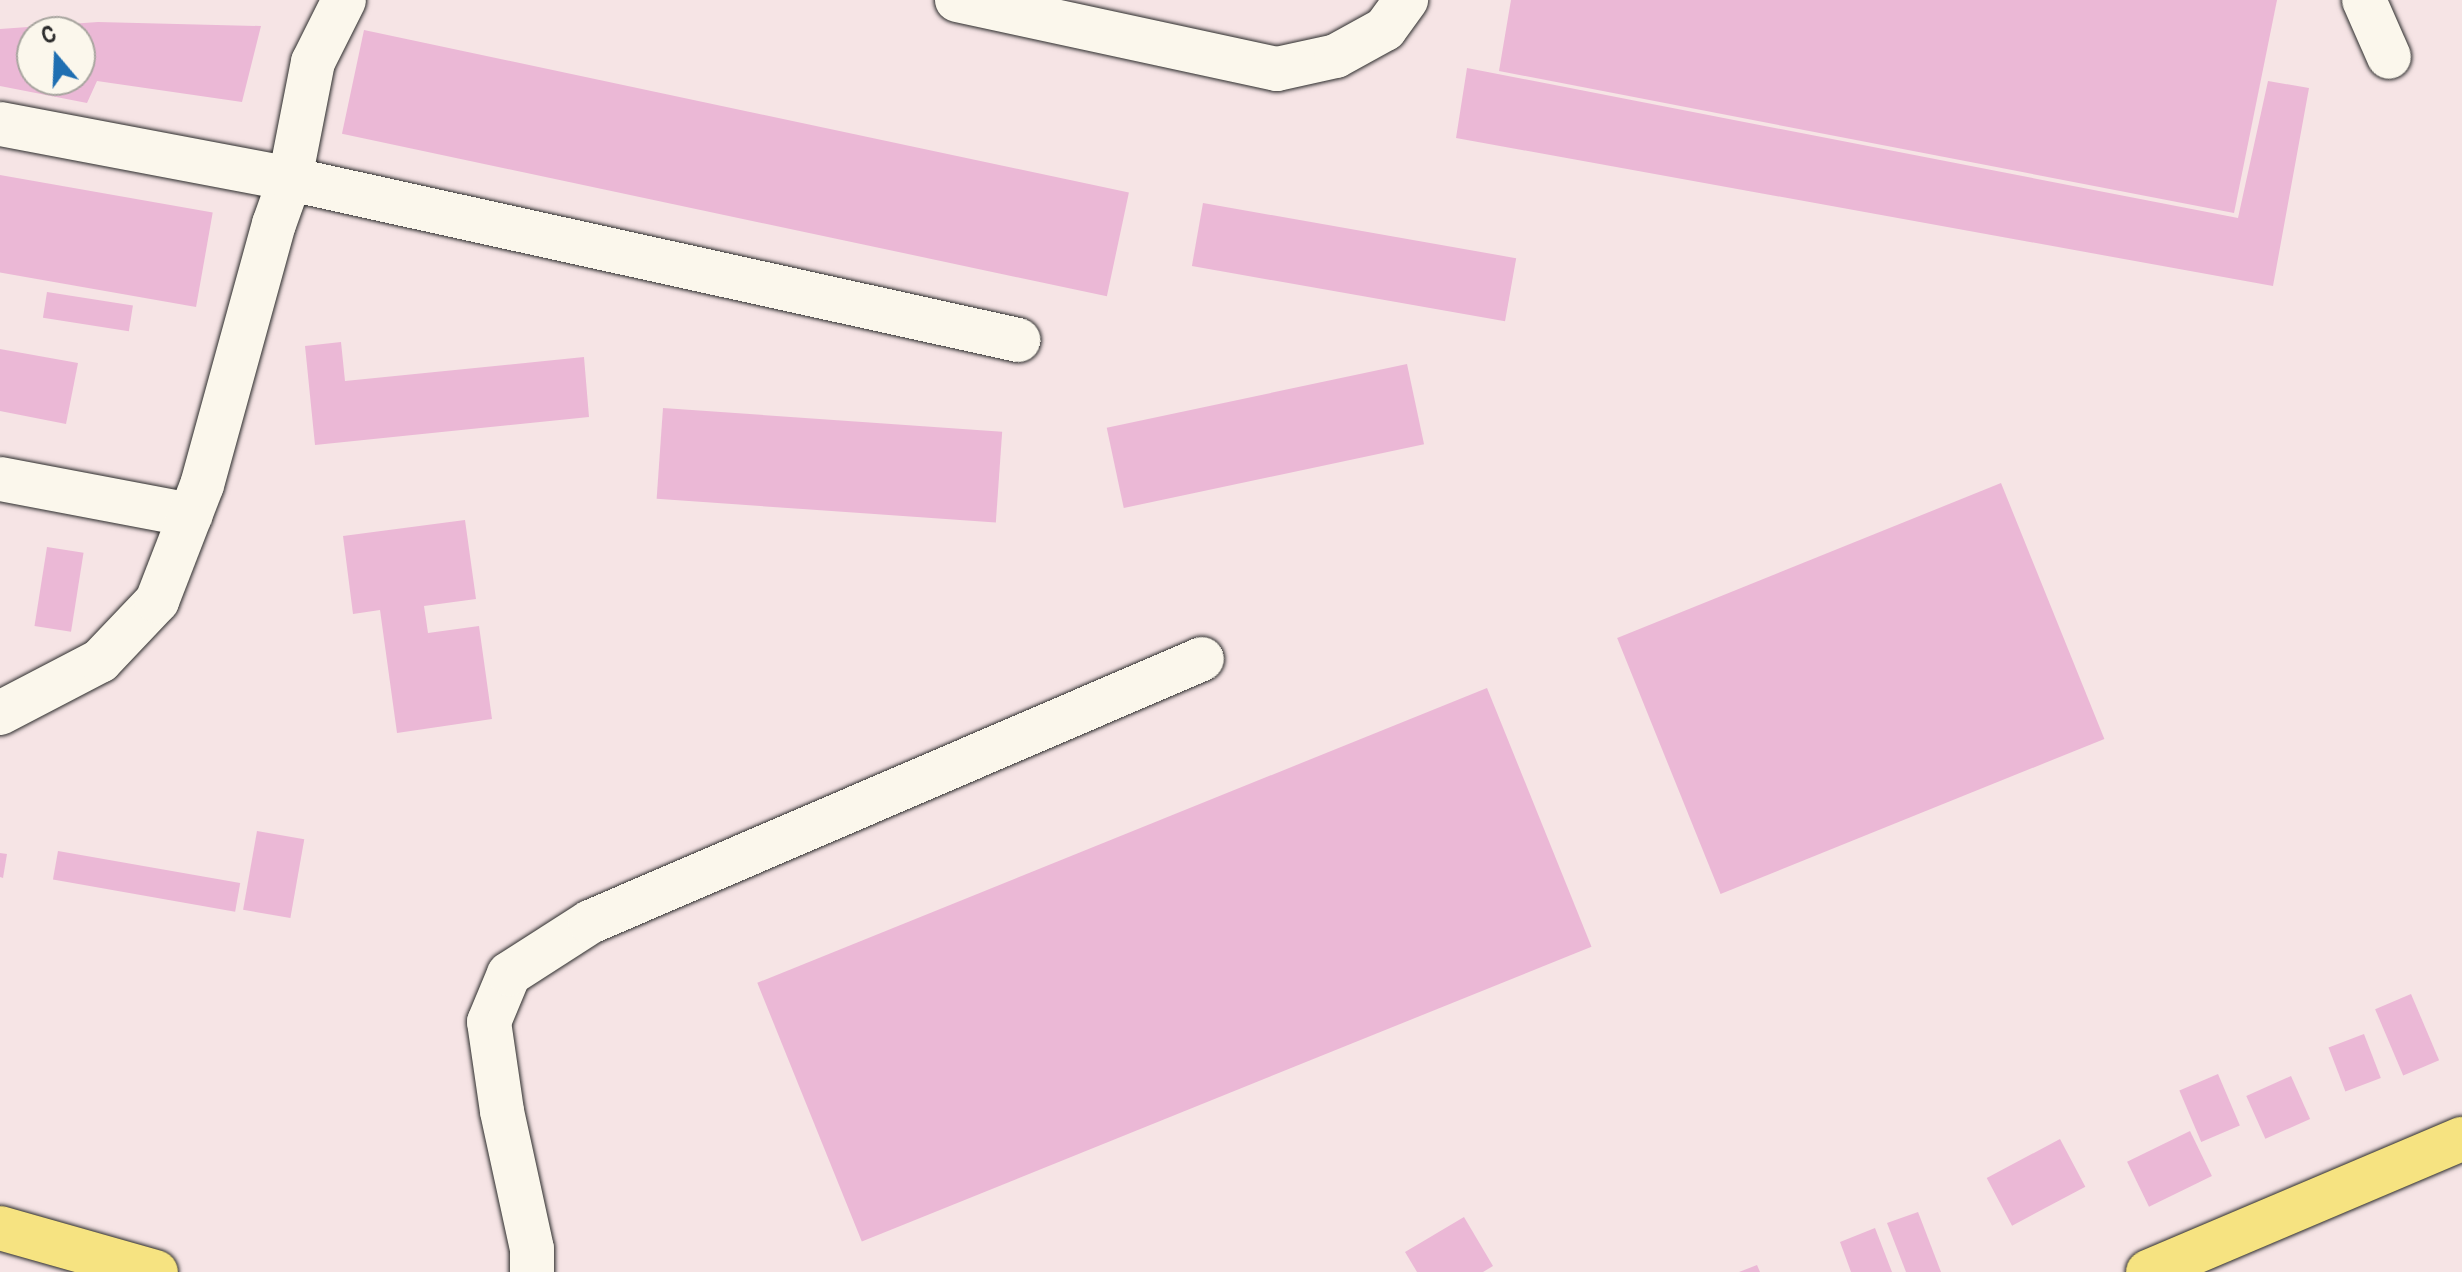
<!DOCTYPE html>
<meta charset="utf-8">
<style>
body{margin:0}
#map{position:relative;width:2462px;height:1272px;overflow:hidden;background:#f6e4e5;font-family:Pangolin,sans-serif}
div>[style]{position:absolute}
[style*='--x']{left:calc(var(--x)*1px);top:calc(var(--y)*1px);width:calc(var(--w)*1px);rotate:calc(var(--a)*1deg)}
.building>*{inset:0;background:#ebb8d6;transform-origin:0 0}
.roads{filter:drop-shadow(0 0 2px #2b2b2b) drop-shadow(0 0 2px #2b2b2b)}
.minor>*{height:44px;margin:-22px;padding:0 22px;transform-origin:22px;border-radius:22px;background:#fbf7ec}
.major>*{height:44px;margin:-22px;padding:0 22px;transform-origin:22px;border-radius:22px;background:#f6e381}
span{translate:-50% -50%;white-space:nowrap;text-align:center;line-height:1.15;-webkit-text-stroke:6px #fbf7ec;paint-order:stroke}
.north{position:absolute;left:16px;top:16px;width:80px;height:80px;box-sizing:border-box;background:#fbf7ec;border:2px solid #a8a59f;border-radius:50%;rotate:341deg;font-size:22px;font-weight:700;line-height:32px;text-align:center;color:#2b2b2b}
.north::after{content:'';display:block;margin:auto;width:28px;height:36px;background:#1f6fb2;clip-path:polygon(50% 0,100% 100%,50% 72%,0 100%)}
</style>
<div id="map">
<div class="building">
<i style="clip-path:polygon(1511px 0,2277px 0,2234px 213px,1499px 71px)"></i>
<i style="clip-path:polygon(evenodd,98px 22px,261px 26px,242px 102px,97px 81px,87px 103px,0 86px,0 29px,98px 22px,32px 32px,80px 32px,80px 80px,32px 80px,32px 32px)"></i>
<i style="left:364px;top:30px;width:782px;height:106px;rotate:12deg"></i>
<i style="clip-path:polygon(1467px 68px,2238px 218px,2268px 81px,2309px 88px,2273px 286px,1456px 138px)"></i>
<i style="left:0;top:175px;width:216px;height:96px;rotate:10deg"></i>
<i style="left:1203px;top:203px;width:318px;height:64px;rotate:10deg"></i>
<i style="left:47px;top:292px;width:87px;height:26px;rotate:9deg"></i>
<i style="clip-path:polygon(341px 342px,345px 381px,584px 357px,589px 417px,315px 445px,305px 346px)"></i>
<i style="clip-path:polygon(0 349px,78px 363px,66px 424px,0 411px)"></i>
<i style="left:1407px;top:364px;width:82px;height:307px;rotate:78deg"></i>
<i style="left:663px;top:408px;width:340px;height:91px;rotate:4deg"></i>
<i style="left:2001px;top:483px;width:276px;height:414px;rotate:68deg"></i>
<i style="clip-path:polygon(465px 520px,476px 599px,424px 606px,428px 633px,479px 626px,492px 719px,397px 733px,380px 610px,353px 614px,343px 536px)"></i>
<i style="left:47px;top:547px;width:37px;height:80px;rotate:9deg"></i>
<i style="left:1487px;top:688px;width:279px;height:787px;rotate:68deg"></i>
<i style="left:257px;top:831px;width:48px;height:80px;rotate:10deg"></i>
<i style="left:58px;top:851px;width:185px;height:29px;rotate:10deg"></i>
<i style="clip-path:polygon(0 853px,7px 854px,3px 878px,0 877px)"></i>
<i style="left:2411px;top:994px;width:72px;height:39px;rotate:67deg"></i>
<i style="left:2364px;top:1034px;width:47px;height:38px;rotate:69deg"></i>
<i style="left:2218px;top:1074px;width:56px;height:42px;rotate:67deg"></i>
<i style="left:2291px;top:1076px;width:47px;height:49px;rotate:66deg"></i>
<i style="left:2190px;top:1131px;width:50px;height:70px;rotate:64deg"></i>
<i style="left:2060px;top:1139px;width:54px;height:83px;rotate:62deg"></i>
<i style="clip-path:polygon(1918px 1212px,1941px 1272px,1906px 1272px,1887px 1223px)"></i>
<i style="clip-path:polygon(1464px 1217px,1493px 1266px,1483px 1272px,1417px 1272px,1405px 1252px)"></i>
<i style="clip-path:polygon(1875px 1228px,1892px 1272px,1851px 1272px,1840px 1242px)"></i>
<i style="clip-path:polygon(1757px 1265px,1760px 1272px,1739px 1272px)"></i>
</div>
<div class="roads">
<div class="minor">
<i style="--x:957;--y:0;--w:327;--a:12.2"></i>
<i style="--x:1277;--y:69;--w:60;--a:-12.4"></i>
<i style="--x:1336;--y:56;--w:56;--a:-28.9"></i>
<i style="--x:1385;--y:29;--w:36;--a:-54"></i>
<i style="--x:2364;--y:0;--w:62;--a:66.3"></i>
<i style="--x:0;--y:124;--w:295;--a:10.7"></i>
<i style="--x:290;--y:179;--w:746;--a:12.47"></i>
<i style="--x:0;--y:479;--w:194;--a:10.7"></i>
<i style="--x:0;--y:713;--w:113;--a:-27.5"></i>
<i style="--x:100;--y:661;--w:83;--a:-46.5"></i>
<i style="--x:157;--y:601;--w:124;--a:-68.8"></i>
<i style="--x:202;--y:485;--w:271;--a:-74.6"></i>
<i style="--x:274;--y:224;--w:48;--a:-70.4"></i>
<i style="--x:290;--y:179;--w:119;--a:-78.9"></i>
<i style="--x:313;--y:62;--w:69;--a:-63.4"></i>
<i style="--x:532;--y:1272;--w:23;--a:-90"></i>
<i style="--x:532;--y:1249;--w:141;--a:-102.3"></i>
<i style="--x:502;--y:1111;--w:90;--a:-98.3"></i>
<i style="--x:489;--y:1022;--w:52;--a:-67.4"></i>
<i style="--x:509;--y:974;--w:96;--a:-32.7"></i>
<i style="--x:590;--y:922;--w:666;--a:-23.26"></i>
</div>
<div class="major">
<i style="--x:0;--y:1228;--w:162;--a:15.8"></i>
<i style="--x:2148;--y:1272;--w:341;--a:-23"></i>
</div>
</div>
<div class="north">С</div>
</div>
